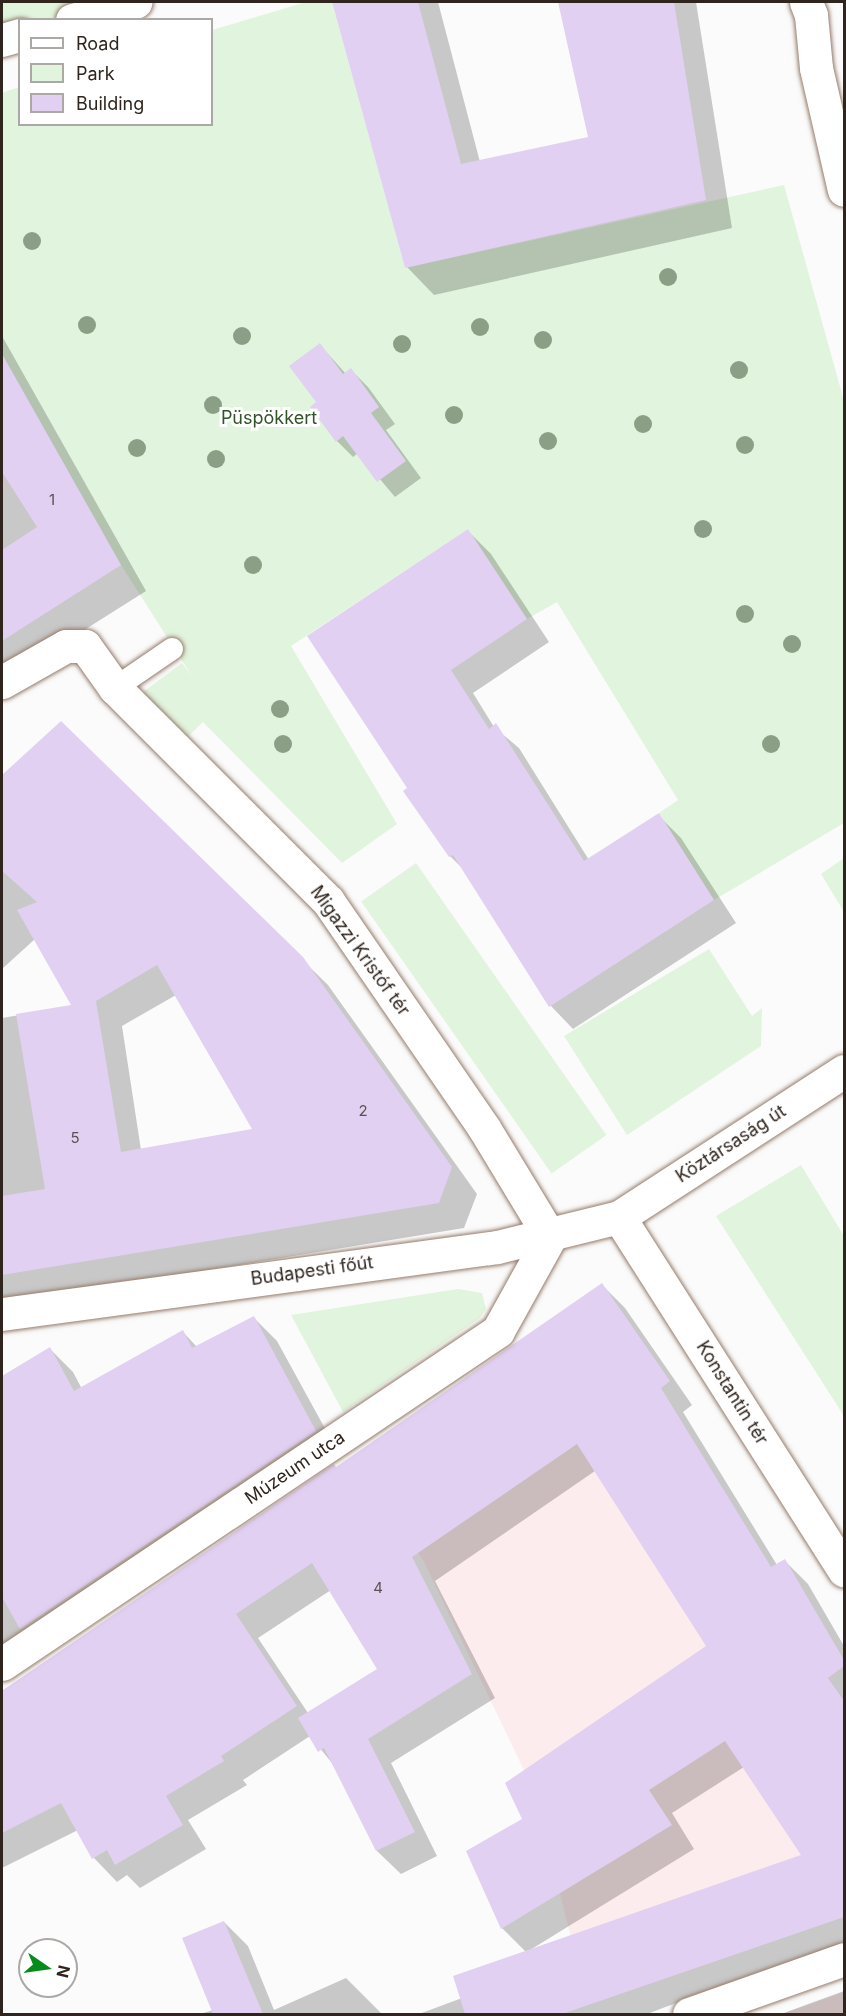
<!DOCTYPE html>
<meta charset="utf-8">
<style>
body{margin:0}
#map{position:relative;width:846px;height:2016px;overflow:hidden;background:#fbfbfb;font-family:Inter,sans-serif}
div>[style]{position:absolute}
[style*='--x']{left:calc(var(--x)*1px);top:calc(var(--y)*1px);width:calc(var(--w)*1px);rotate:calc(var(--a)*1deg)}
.education>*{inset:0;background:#fdeced}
.green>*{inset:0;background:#e1f4dd;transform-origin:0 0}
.shadow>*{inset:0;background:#0003}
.building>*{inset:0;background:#e1d0f2}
.roads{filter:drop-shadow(0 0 2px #957c6b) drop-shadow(0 0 2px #957c6b)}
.service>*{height:22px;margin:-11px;padding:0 11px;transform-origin:11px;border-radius:11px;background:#fff}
.minor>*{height:33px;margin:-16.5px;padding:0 16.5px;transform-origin:16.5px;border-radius:16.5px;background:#fff}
.trees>*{width:18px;height:18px;margin:-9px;border-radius:50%;background:#8b9f87}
span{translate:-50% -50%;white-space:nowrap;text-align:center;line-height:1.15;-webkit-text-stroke:6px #fff;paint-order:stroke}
.number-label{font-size:15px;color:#5c5053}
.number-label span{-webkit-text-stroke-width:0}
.park-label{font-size:18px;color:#305328}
.street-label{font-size:18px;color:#2f251e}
.frame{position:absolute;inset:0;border:3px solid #2f251e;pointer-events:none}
.legend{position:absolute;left:18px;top:18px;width:195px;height:108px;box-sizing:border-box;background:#fff;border:2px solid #aca8a5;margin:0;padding:8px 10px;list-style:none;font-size:18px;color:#2f251e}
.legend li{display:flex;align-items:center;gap:12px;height:30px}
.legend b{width:30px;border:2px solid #aca8a5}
.north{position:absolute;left:18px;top:1938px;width:60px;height:60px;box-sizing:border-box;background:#fff;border:2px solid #aca8a5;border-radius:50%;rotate:103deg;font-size:16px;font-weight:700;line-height:24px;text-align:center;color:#2f251e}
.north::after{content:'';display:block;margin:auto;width:21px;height:27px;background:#068c1a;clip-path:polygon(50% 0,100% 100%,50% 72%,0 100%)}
</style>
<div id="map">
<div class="education">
<i style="clip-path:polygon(598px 1293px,844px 1704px,844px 1907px,586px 1997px,534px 1791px,423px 1560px,355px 1463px)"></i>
<i style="clip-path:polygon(844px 1992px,844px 2014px,782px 2014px)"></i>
</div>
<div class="green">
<i style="clip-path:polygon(2px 2px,135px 2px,72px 19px,20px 20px,2px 40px)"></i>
<i style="clip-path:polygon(306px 2px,332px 2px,405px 268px,784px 185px,844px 401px,844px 823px,714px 900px,659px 813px,678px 800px,557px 602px,527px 619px,468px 529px,291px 646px,397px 824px,342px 863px,203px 722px,177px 747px,130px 702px,182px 663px,192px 676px,121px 565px,2px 354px,2px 93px,19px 87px,20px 124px,212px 124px,212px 30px)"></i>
<i style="clip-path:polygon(844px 858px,844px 912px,821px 874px)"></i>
<i style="left:416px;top:863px;width:332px;height:67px;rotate:55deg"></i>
<i style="clip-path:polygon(709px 949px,752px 1016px,762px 1008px,761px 1046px,627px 1135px,564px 1036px)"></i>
<i style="clip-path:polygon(801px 1165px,844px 1236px,844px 1416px,716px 1216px)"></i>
<i style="clip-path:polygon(458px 1289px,482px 1293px,486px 1309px,480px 1318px,343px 1412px,291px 1315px)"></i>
</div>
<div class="shadow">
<i style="clip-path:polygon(333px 2px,438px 2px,480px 162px,590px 139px,559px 2px,696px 2px,732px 228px,434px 295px,407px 267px)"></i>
<i style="clip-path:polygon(2px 336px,146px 591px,2px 682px)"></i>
<i style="clip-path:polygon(320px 345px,346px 374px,351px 370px,368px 387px,395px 424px,386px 430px,421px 478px,395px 497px,358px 453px,353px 457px,337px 441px,319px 403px)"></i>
<i style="clip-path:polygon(468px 531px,491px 554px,549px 642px,473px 693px,494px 727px,519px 748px,589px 860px,658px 815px,681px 838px,736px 923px,573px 1029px,551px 1006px,466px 872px,450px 856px,405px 791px,410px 789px)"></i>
<i style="clip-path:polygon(evenodd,61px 723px,328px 985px,477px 1194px,464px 1228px,2px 1304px,2px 1018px,73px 1006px,35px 939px,2px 969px,2px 777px,61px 723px,176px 995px,255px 1130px,141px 1150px,122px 1026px,176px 995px)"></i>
<i style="clip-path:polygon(evenodd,602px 1285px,625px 1308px,692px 1405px,683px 1412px,777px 1565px,785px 1561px,808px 1584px,844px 1646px,844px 1948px,737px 1980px,647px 2014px,419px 2014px,462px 1998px,526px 1952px,502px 1928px,524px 1820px,708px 1647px,595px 1471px,435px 1581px,495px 1698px,391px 1763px,437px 1856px,401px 1874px,377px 1851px,336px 1768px,310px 1736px,243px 1780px,247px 1785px,188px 1820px,206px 1849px,140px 1888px,127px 1875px,117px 1882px,94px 1858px,78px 1830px,2px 1868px,2px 1691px,334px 1466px,337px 1469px,602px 1285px,331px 1590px,379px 1669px,308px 1713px,258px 1638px,331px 1590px,602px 1285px,744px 1767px,804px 1855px,530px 1950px,694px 1849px,672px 1813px,744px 1767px)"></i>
<i style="clip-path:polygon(254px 1318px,277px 1341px,339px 1454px,2px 1648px,2px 1378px,50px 1349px,73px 1372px,82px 1389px,183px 1332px,197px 1347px)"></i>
<i style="clip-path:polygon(224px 1922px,248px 1946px,274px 2010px,346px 1978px,382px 2014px,200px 2014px,213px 2010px)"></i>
<i style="clip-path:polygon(844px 1991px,844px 2014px,781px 2014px)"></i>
</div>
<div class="building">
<i style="clip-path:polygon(332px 2px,418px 2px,461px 164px,588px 137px,558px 2px,674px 2px,706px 200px,405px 268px)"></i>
<i style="clip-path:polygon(320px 343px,343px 374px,351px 368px,379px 407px,371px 413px,406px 461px,377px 482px,343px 436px,336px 442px,310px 407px,316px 402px,289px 366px)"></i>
<i style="clip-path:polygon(2px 354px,121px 565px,2px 641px,2px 550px,37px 527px,2px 472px)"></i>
<i style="clip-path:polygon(468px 529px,527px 619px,451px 670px,489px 729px,496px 723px,584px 861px,659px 813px,714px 900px,549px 1007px,453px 855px,449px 857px,403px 791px,407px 788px,307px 636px)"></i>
<i style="clip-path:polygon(evenodd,61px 721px,303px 957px,452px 1167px,439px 1203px,2px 1275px,2px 1196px,45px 1189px,16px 1014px,71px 1005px,17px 910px,37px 902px,2px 871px,2px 775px,61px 721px,157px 965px,252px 1129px,121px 1152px,96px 1001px,157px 965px)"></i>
<i style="clip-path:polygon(602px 1283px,670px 1381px,661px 1388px,771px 1567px,785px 1559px,844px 1660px,844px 1666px,828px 1678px,844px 1701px,844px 1917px,562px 2014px,465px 2014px,453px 1976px,801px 1855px,725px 1741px,649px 1790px,672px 1825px,501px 1929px,466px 1851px,522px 1819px,505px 1783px,706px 1646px,577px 1444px,412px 1557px,472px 1674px,368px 1739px,415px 1832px,376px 1851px,324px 1748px,318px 1752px,298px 1718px,377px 1669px,312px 1563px,236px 1614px,297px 1706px,221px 1756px,224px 1761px,166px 1796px,183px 1825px,115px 1865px,107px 1850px,92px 1859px,61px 1803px,2px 1833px,2px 1691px,334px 1464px,336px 1467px)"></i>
<i style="clip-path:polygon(254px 1316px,316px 1431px,20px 1629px,2px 1597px,2px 1376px,50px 1347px,74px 1391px,183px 1330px,192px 1348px)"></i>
<i style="clip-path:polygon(224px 1921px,263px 2014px,213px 2014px,182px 1938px)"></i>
</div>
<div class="roads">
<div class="service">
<i style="--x:115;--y:688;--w:69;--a:-34.4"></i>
</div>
<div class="minor">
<i style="--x:806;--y:2;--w:14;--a:69"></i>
<i style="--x:811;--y:15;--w:53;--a:84.6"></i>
<i style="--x:816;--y:68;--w:125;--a:77.1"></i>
<i style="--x:72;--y:20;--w:66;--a:-15.9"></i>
<i style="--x:2;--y:40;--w:19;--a:-16"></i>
<i style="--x:2;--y:682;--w:73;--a:-29.4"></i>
<i style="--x:66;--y:646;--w:19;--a:0"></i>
<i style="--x:85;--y:646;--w:52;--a:54.5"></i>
<i style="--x:115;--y:688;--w:301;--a:45"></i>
<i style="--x:328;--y:901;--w:275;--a:55.5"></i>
<i style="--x:484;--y:1128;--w:127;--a:58.8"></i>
<i style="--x:550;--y:1237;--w:107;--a:119"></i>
<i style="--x:498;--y:1331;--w:597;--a:146.12"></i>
<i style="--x:619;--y:1217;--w:419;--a:57.5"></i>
<i style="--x:2;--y:1314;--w:500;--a:-7.7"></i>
<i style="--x:497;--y:1247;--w:126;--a:-13.8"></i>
<i style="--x:619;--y:1217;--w:268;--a:-33"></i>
<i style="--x:689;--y:2014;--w:164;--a:-19.5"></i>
</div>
</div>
<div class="trees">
<i style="left:32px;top:241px"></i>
<i style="left:668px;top:277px"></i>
<i style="left:87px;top:325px"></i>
<i style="left:480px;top:327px"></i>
<i style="left:242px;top:336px"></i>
<i style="left:543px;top:340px"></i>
<i style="left:402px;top:344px"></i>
<i style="left:739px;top:370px"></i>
<i style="left:213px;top:405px"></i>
<i style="left:454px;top:415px"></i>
<i style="left:643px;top:424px"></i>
<i style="left:548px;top:441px"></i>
<i style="left:745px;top:445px"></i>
<i style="left:137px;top:448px"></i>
<i style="left:216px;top:459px"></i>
<i style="left:703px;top:529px"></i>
<i style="left:253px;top:565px"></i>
<i style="left:745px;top:614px"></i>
<i style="left:792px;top:644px"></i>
<i style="left:280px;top:709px"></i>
<i style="left:283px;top:744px"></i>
<i style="left:771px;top:744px"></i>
</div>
<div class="number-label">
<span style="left:52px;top:500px">1</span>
<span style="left:363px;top:1111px">2</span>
<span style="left:75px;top:1138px">5</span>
<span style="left:378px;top:1588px">4</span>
</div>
<div class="park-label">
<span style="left:269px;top:418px">Püspökkert</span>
</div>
<div class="street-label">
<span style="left:360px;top:951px;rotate:54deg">Migazzi Kristóf tér</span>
<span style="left:731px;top:1144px;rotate:-33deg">Köztársaság út</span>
<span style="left:312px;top:1271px;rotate:-8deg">Budapesti főút</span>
<span style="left:732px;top:1393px;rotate:58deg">Konstantin tér</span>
<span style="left:295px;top:1468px;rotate:-34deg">Múzeum utca</span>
</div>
<div class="frame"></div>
<ul class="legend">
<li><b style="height:8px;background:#fff"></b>Road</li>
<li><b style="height:16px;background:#e1f4dd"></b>Park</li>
<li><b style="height:16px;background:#e1d0f2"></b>Building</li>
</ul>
<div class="north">N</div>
</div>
